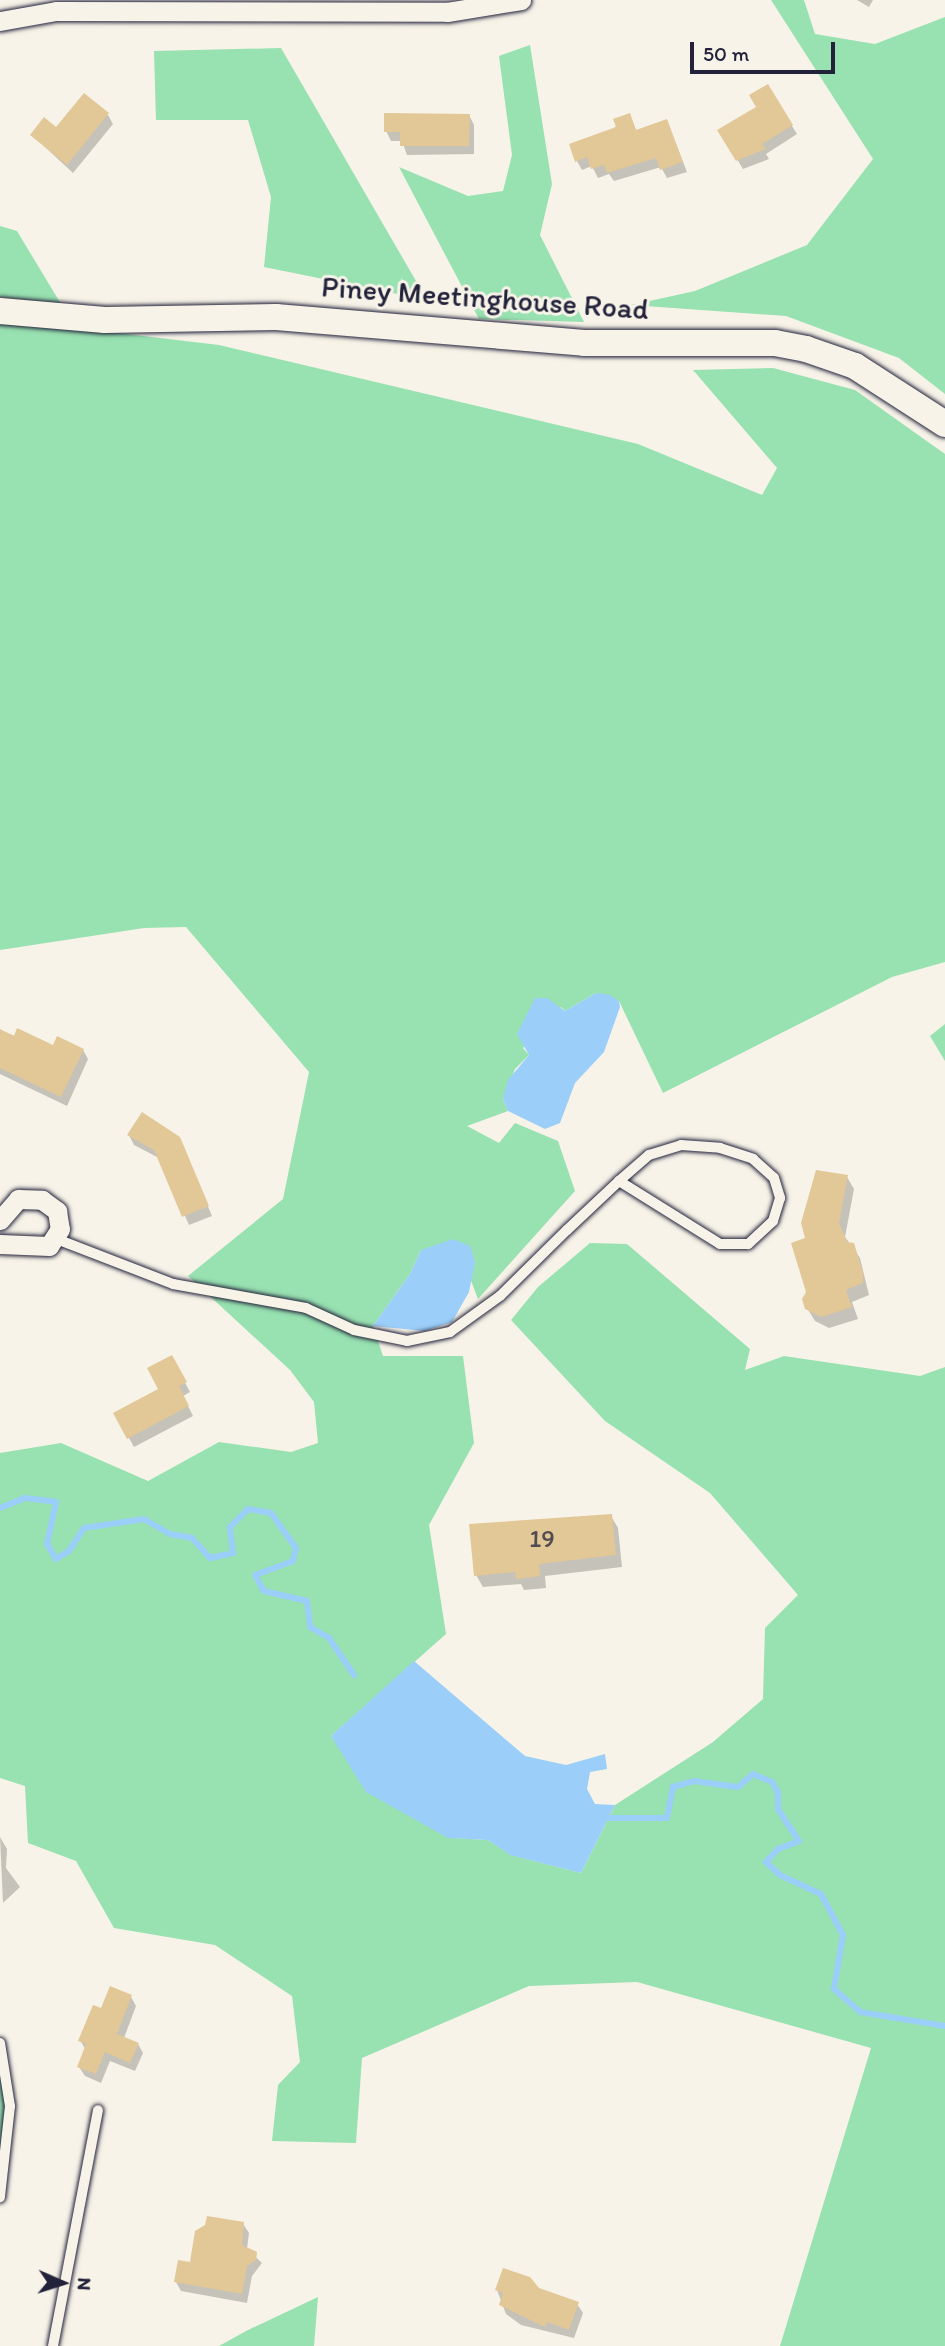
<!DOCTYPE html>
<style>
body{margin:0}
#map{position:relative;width:945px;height:2346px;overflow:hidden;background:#f7f3e8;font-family:Itim,sans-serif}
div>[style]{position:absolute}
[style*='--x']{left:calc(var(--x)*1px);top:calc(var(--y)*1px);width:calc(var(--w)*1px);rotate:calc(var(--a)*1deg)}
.green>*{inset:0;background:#98e1b1}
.water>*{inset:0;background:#9bcef8}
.shadow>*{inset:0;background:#0003}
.stream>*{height:6px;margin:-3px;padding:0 3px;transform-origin:3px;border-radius:3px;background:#9bcef8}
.building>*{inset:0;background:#e2c797}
.roads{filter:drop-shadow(0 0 2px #22223b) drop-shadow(0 0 2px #22223b)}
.lane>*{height:10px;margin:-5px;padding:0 5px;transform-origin:5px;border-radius:5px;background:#f7f3e8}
.street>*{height:19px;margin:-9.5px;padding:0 9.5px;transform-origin:9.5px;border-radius:9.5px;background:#f7f3e8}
.secondary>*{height:26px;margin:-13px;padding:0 13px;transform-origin:13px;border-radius:13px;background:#f7f3e8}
span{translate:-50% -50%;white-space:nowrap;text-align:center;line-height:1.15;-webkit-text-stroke:6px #f7f3e8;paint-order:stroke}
.number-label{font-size:26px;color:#524b52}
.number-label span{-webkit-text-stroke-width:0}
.street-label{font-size:30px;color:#22223b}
.north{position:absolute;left:28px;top:2248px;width:70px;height:70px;-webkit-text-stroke:5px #f7f3e8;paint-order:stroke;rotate:93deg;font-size:19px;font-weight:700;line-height:28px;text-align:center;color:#22223b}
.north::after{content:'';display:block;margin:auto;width:24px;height:32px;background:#22223b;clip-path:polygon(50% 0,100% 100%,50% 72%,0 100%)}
.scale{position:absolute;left:690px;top:42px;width:145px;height:32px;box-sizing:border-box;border:4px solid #22223b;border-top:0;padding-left:9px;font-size:21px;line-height:24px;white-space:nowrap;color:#22223b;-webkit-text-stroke:5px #f7f3e8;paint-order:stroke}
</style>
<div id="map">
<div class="green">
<i style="clip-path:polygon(771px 0,804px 0,815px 34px,875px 44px,945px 17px,945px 394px,899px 358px,786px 316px,631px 305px,695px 291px,807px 245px,873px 159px)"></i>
<i style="clip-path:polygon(530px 45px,552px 184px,540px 235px,584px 322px,479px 319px,399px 167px,468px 196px,503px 191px,512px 155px,499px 56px)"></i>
<i style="clip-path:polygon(281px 48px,427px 300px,264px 267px,271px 197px,248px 120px,156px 120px,154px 51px)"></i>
<i style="clip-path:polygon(0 226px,17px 231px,61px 304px,0 297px)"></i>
<i style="clip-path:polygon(0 319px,219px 345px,638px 444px,762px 495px,777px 468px,693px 370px,773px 368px,855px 390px,945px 454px,945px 962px,892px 977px,663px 1093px,619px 1001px,596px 993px,565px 1011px,561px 1007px,523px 1048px,529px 1055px,515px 1069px,503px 1099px,508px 1111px,467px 1126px,499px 1143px,515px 1123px,558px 1141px,575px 1191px,478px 1299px,470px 1278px,475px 1262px,421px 1250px,410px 1274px,373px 1326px,383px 1356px,463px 1356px,474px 1443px,429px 1525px,446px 1634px,331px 1736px,454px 1838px,488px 1840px,511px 1855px,581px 1873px,615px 1805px,713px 1742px,763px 1699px,765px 1628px,798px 1595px,710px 1493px,605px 1421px,511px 1320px,538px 1287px,590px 1243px,627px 1244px,750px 1349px,745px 1370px,784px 1356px,920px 1376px,945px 1367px,945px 2346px,780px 2346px,871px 2048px,637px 1982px,529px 1986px,362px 2058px,356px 2143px,272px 2141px,278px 2085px,300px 2062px,292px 1996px,215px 1945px,114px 1928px,76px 1861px,28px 1843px,25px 1786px,0 1778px,0 1453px,61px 1443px,148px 1481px,219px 1442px,291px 1452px,318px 1443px,314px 1402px,290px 1370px,188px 1276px,283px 1199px,309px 1072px,186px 927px,144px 928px,0 950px)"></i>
<i style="clip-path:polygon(945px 1024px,945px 1061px,930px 1036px)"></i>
<i style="clip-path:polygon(0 2043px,8px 2070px,0 2198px)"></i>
<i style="clip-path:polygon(318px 2297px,314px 2346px,219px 2346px,248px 2330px)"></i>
</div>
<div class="water">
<i style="clip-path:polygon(596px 993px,610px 995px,619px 1001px,620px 1007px,604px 1052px,575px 1083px,560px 1123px,545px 1129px,508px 1111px,503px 1099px,508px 1080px,529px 1055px,517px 1034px,535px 998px,547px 998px,565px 1011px)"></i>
<i style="clip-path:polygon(453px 1239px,470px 1246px,475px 1262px,469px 1292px,452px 1322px,425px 1331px,373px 1326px,410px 1274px,421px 1250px)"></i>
<i style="clip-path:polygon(414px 1661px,525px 1756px,566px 1765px,605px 1754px,607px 1769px,590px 1772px,587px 1789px,595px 1804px,615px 1805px,581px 1873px,510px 1855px,488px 1840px,448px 1838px,366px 1792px,331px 1736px)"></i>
</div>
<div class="shadow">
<i style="clip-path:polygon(857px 0,873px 0,869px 7px)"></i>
<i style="clip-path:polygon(767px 86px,797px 134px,766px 154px,769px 159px,743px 169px,720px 131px,758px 108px)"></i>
<i style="clip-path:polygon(108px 115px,113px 124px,73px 173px,32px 135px)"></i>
<i style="clip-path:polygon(469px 115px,474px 125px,474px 154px,407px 155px,402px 141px,391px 141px,386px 131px)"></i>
<i style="clip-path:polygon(629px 115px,637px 132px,667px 121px,687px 172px,667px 178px,661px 167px,614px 181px,609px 174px,598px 178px,592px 166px,582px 170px,577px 161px)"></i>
<i style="clip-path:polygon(0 1031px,53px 1048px,83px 1050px,88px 1059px,67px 1106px,0 1074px)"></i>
<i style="clip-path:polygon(129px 1135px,179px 1138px,212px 1216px,189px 1225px,159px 1158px,134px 1145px)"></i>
<i style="clip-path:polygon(847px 1177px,854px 1189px,845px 1237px,860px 1258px,869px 1295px,852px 1302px,858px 1319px,829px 1328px,815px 1321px,807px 1308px,807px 1239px)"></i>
<i style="clip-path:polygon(171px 1357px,190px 1392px,183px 1396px,193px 1416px,134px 1447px,115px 1413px,160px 1390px)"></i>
<i style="clip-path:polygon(611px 1516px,618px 1528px,622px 1567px,545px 1576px,546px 1588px,524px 1590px,521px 1584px,483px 1587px,476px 1575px)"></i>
<i style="clip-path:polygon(0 1837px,7px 1849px,6px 1868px,20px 1887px,3px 1903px)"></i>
<i style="clip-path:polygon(131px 1997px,136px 2006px,124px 2038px,138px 2044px,143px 2053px,135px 2071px,110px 2061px,101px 2083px,85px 2076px,79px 2067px,86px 2050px,80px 2040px,102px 2011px)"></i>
<i style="clip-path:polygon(243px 2224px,249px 2233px,247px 2249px,262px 2263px,252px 2276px,247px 2303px,181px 2291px,176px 2282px,191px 2264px)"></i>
<i style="clip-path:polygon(497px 2290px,577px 2304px,583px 2313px,574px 2338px,521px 2325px,506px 2314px)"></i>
</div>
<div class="stream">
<i style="--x:0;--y:1508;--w:27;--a:-22"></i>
<i style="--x:25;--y:1498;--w:31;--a:7"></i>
<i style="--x:56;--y:1502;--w:43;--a:102.1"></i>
<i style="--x:47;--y:1544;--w:17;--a:59"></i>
<i style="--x:56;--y:1559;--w:15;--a:-32"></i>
<i style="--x:69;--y:1551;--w:27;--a:-57"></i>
<i style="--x:84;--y:1528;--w:61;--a:-8.5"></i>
<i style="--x:144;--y:1519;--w:30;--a:30"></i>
<i style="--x:170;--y:1534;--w:22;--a:10"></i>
<i style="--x:192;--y:1538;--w:27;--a:48"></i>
<i style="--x:210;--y:1558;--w:24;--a:-12"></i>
<i style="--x:233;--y:1553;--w:26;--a:-97"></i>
<i style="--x:230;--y:1527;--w:25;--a:-45"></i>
<i style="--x:248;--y:1509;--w:23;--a:10"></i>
<i style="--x:271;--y:1513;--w:43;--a:54.5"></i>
<i style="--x:296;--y:1548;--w:13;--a:103"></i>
<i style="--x:293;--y:1561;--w:40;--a:159.8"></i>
<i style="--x:255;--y:1575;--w:18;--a:61"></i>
<i style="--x:264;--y:1591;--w:44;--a:13.1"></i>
<i style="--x:307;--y:1601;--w:26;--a:83"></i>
<i style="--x:310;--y:1627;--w:22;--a:30"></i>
<i style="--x:329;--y:1638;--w:45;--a:56"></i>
<i style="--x:609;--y:1818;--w:58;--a:0"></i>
<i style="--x:667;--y:1818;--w:32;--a:-79"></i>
<i style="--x:673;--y:1787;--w:22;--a:-16"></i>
<i style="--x:694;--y:1781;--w:44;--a:7.8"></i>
<i style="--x:738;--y:1787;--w:20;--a:-41"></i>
<i style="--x:753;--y:1774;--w:21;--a:23"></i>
<i style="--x:772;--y:1782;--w:13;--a:61"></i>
<i style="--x:778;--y:1793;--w:16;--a:90"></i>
<i style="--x:778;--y:1809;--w:38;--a:57"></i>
<i style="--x:799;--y:1841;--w:22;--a:159"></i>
<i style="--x:778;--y:1849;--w:18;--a:133"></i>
<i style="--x:766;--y:1862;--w:19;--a:43"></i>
<i style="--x:780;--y:1875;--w:45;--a:24.9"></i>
<i style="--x:821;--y:1894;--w:47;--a:61.8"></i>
<i style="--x:843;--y:1935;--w:55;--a:99.5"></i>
<i style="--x:834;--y:1989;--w:35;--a:41"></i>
<i style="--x:860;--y:2012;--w:86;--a:9.4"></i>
</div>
<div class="building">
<i style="clip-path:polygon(768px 84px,793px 125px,762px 144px,766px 149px,736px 161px,717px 130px,756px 107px,749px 95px)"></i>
<i style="clip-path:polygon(84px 93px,109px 113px,67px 165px,30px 135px,44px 117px,56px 127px)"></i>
<i style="clip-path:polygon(384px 113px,470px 114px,469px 146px,400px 146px,400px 132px,384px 132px)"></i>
<i style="clip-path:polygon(630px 113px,636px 130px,667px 119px,683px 162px,660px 170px,656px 158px,607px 173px,604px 165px,591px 169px,587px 157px,575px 162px,569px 144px,616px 127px,613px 119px)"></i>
<i style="clip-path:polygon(17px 1028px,53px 1045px,57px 1036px,84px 1049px,61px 1097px,0 1068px,0 1029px,14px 1036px)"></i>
<i style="clip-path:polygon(142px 1112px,180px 1137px,209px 1206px,182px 1217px,154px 1150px,127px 1135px)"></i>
<i style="clip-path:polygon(816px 1170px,848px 1175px,839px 1223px,847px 1242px,854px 1243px,863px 1273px,863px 1283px,846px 1290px,852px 1307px,821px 1317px,805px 1309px,802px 1299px,806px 1292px,791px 1243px,805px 1238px,801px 1223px)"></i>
<i style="clip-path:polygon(172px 1355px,187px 1382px,179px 1386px,189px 1406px,127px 1439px,113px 1413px,158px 1389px,147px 1368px)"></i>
<i style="clip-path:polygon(612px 1514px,616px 1555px,539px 1564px,540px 1576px,516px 1579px,515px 1572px,474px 1576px,469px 1524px)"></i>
<i style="clip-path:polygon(110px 1986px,132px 1995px,117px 2034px,139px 2043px,130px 2063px,105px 2052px,96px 2074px,77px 2067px,86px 2044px,78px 2041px,93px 2005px,101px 2008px)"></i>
<i style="clip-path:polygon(207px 2216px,244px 2222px,242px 2245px,257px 2252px,256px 2260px,247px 2266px,242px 2294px,174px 2282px,178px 2260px,190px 2262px,195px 2231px,205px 2225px)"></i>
<i style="clip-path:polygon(503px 2268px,530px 2277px,539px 2288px,579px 2302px,569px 2330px,547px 2322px,545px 2327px,499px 2305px,503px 2293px,495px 2290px)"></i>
</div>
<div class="roads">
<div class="lane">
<i style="--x:54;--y:1238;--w:128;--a:21.1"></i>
<i style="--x:173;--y:1284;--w:135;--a:10.2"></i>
<i style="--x:306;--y:1308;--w:53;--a:24.6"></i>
<i style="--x:354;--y:1330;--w:54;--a:11.7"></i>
<i style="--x:407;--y:1341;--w:44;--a:-11.8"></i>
<i style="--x:450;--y:1332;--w:62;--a:-35.8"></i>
<i style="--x:500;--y:1296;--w:94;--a:-44.6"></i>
<i style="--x:567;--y:1230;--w:71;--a:-43.3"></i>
<i style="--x:619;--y:1181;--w:40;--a:-41"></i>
<i style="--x:649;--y:1155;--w:34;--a:-17"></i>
<i style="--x:681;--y:1145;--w:39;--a:4"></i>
<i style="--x:720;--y:1148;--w:35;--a:18"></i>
<i style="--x:753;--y:1159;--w:28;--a:42"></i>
<i style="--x:774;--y:1178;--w:21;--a:73"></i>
<i style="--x:780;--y:1198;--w:24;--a:107"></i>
<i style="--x:773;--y:1221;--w:34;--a:137"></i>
<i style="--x:748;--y:1244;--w:28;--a:180"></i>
<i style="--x:720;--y:1244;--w:119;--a:-148"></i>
<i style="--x:0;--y:2043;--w:64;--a:81"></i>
<i style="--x:10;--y:2106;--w:92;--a:96.3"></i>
<i style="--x:53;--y:2346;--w:240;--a:-79.2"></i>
</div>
<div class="street">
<i style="--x:0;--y:21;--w:57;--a:-10.1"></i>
<i style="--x:56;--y:11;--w:391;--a:0.1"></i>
<i style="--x:447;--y:12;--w:75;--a:-9.2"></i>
<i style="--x:0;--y:1220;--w:28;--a:-49"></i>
<i style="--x:18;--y:1199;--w:24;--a:2"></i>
<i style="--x:42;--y:1200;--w:19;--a:36"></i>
<i style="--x:57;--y:1211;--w:18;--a:81"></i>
<i style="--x:60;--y:1229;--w:20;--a:123"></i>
<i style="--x:49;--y:1246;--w:49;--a:-177.7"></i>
</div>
<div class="secondary">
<i style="--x:0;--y:311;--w:105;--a:4.9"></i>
<i style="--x:105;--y:320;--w:171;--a:-1"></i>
<i style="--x:276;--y:317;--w:309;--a:4.8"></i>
<i style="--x:584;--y:343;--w:191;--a:0"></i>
<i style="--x:775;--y:343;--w:32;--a:11"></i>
<i style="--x:806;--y:349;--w:52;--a:19.1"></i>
<i style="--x:855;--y:366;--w:107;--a:32.8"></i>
</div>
</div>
<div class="number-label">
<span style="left:542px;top:1539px">19</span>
</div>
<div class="street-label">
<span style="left:485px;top:298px;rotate:4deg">Piney Meetinghouse Road</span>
</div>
<div class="north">N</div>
<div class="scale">50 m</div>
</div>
